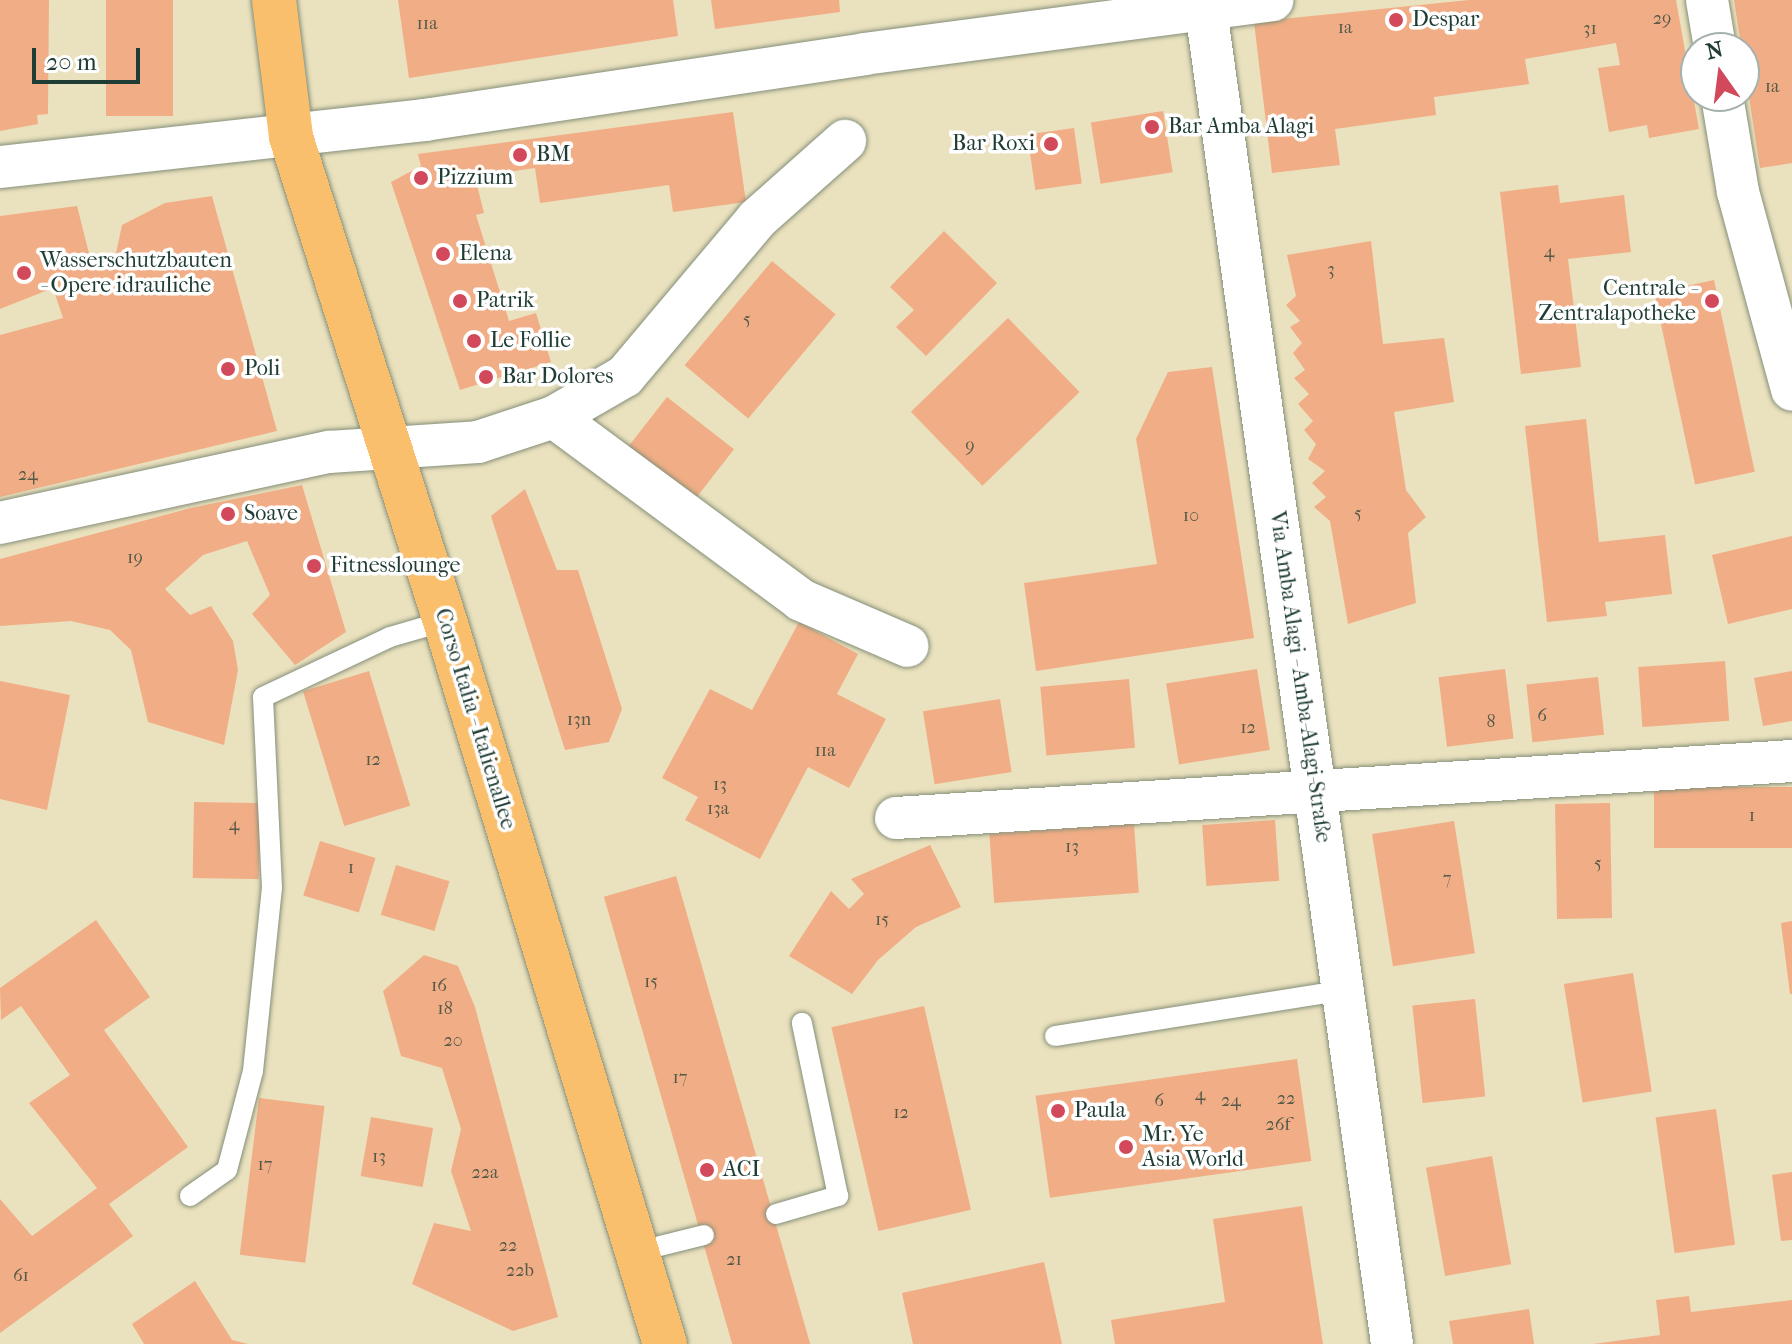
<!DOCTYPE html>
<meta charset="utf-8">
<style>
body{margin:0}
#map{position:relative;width:1792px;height:1344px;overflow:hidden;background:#eae1be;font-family:"IM FELL French Canon",serif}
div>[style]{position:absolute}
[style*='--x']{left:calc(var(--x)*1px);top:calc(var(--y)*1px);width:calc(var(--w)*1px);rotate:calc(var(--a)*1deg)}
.building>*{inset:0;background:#f1ae86;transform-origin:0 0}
.roads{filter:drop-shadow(0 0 2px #848f79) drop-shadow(0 0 2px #848f79)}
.lane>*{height:20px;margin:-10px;padding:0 10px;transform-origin:10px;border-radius:10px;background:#fff}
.street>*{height:42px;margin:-21px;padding:0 21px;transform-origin:21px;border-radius:21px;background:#fff}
.primary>*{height:44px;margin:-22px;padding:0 22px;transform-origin:22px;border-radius:22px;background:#f9bf6d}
.dots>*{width:22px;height:22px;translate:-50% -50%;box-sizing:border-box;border:4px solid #fff;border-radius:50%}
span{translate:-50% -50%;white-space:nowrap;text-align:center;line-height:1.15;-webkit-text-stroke:7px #fff;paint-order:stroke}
.number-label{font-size:18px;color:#545948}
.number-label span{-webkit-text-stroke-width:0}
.poi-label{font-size:22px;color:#1f3d34}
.left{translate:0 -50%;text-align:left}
.right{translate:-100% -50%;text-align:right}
.street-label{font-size:22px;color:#1f3d34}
.north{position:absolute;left:1680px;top:32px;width:80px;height:80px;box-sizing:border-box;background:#fff;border:2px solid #a5b1ae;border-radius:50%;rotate:346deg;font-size:22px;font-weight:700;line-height:32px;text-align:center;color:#1f3d34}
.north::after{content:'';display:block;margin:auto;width:28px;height:36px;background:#d1495b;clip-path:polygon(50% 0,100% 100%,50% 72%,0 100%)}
.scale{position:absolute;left:32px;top:48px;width:108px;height:36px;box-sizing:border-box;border:4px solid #1f3d34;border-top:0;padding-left:10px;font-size:24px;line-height:28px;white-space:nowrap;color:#1f3d34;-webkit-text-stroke:6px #fff;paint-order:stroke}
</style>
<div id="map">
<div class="building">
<i style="clip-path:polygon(0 0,49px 0,48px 114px,37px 115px,38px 124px,0 131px)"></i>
<i style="left:106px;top:0;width:67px;height:116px"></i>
<i style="clip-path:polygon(398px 0,673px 0,678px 36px,409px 78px)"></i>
<i style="clip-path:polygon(711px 0,839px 0,840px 12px,715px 29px)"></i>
<i style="clip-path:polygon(1469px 0,1676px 0,1699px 129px,1649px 138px,1647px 125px,1609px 132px,1598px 68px,1620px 65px,1616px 43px,1525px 59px,1529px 84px,1434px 97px,1436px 115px,1335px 129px,1340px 165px,1272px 173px,1254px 22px)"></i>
<i style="clip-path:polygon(1734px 0,1792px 0,1792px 163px,1760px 168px)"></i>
<i style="left:1163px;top:111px;width:62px;height:73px;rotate:81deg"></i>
<i style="clip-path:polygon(733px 112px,746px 202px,673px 212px,669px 185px,540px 203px,535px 168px,475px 177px,484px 213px,476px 215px,509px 321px,536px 313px,551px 362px,460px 390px,391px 182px,421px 166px,418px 154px)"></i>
<i style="left:1074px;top:128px;width:56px;height:47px;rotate:82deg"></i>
<i style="clip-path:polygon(1558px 185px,1560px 203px,1624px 195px,1631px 252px,1568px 259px,1581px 367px,1521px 374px,1500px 192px)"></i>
<i style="clip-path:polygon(212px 196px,277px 431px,0 497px,0 335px,63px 318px,53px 288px,0 309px,0 216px,77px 206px,93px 269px,114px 263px,122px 225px,165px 203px)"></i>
<i style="clip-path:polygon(944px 231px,997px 283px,926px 356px,896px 327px,914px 310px,890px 287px)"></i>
<i style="clip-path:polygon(1371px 241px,1383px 344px,1444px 338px,1454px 402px,1394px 412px,1406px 490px,1426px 517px,1408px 533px,1416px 603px,1348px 624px,1330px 521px,1314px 507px,1326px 497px,1312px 483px,1325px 471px,1308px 459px,1316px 444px,1304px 430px,1313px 421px,1298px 404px,1309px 394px,1294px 378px,1305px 370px,1293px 353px,1302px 343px,1290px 327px,1300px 321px,1286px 305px,1296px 296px,1287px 255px)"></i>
<i style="left:772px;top:261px;width:83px;height:136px;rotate:40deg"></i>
<i style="left:1714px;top:280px;width:196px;height:61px;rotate:78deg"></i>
<i style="left:1008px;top:318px;width:103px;height:135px;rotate:46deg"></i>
<i style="clip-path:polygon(1212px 367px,1254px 638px,1036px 671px,1024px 583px,1157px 564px,1136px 439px,1168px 372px)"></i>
<i style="left:667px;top:397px;width:85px;height:63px;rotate:38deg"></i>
<i style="clip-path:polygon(1586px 419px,1599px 542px,1665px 535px,1672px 594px,1605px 602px,1607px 616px,1547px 622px,1525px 426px)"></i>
<i style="clip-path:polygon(302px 485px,346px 632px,295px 665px,252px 614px,270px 595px,247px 541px,203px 555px,165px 589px,190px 615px,211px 606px,233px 641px,238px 670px,224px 745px,148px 722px,131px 650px,110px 630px,71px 621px,0 626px,0 559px,191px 508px)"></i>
<i style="clip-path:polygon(525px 489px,557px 570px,578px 570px,622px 709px,609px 742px,565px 750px,491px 516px)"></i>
<i style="clip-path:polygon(1792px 536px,1792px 609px,1728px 624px,1712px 555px)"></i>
<i style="clip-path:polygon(799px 622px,858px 654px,837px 694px,886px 719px,849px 788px,808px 767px,760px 859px,685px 820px,698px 797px,662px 778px,710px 689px,752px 710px)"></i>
<i style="left:1725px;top:661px;width:60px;height:87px;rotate:86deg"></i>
<i style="left:1257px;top:669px;width:82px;height:92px;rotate:81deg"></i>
<i style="left:1505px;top:669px;width:70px;height:67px;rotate:83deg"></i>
<i style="left:369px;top:671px;width:141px;height:69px;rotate:73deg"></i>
<i style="clip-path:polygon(1792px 671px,1792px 721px,1763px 726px,1754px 678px)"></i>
<i style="left:1598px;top:677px;width:58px;height:72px;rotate:84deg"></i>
<i style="left:1129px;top:679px;width:69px;height:89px;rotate:85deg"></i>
<i style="clip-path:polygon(0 681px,70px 695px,47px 810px,0 799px)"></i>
<i style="left:1000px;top:699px;width:74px;height:78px;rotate:81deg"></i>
<i style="left:1792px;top:787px;width:61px;height:138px;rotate:90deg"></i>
<i style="left:194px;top:802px;width:66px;height:76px;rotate:1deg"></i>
<i style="left:1610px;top:803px;width:115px;height:55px;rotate:89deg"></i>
<i style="left:1275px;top:820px;width:61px;height:73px;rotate:86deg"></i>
<i style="left:1454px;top:821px;width:134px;height:83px;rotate:81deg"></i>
<i style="left:1134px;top:824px;width:69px;height:145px;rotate:86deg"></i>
<i style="left:320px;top:841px;width:58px;height:57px;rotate:17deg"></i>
<i style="clip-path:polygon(930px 845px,961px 907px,916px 927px,878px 960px,852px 994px,789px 956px,831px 891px,849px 909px,864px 894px,851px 879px)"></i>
<i style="left:396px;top:865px;width:56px;height:52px;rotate:17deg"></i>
<i style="left:676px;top:876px;width:488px;height:75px;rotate:74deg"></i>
<i style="clip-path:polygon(96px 920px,150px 997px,104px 1030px,188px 1147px,109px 1204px,133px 1236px,0 1333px,0 1199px,32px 1236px,97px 1188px,29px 1103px,70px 1075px,21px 1006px,1px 1020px,0 988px)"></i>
<i style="clip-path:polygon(1792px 921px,1792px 994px,1790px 994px,1781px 923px)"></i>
<i style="clip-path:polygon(424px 955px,458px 966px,475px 1007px,558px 1317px,513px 1331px,412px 1284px,434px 1223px,471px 1231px,451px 1171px,461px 1129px,442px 1068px,401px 1056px,383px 991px)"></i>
<i style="left:1633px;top:973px;width:120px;height:70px;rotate:81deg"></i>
<i style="left:1475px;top:999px;width:98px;height:63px;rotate:84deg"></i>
<i style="left:924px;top:1006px;width:209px;height:95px;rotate:77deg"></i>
<i style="left:1297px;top:1059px;width:103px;height:264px;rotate:82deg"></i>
<i style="left:259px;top:1098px;width:66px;height:158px;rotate:7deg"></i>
<i style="left:1716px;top:1109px;width:137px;height:61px;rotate:82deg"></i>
<i style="left:371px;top:1117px;width:63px;height:60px;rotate:10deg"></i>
<i style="left:1492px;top:1156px;width:110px;height:67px;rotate:80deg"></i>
<i style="clip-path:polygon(1792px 1172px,1792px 1240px,1781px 1241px,1772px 1175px)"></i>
<i style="clip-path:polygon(1302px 1206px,1323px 1344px,1115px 1344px,1111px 1320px,1225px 1302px,1213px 1219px)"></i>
<i style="clip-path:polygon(1044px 1262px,1062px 1344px,913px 1344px,902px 1293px)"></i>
<i style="clip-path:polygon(195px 1281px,232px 1340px,248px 1344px,144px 1344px,132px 1324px)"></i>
<i style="clip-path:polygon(1689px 1296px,1691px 1312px,1792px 1300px,1792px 1344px,1593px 1344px,1660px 1335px,1656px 1300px)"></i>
<i style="clip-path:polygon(1529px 1309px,1534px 1344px,1453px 1344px,1449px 1321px)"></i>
</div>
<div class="roads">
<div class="lane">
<i style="--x:1055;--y:1036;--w:293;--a:-9"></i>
<i style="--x:190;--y:1196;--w:45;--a:-35.1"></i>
<i style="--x:227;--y:1170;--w:102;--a:-75.3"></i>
<i style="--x:253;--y:1071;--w:184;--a:-84.1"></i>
<i style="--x:272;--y:888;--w:191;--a:-92.7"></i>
<i style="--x:263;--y:697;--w:140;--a:-25.3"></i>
<i style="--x:390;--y:637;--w:57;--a:-16.2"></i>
<i style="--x:776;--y:1214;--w:65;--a:-16.2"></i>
<i style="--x:838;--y:1196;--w:177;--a:-101.8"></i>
<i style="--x:636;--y:1252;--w:70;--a:-14"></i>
</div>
<div class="street">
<i style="--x:1707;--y:0;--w:49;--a:80.5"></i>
<i style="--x:1206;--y:10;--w:1347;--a:82.06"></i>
<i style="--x:1722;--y:96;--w:97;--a:80.5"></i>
<i style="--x:1738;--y:192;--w:205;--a:74.7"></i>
<i style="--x:0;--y:167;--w:428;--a:-6.3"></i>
<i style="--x:425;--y:120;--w:444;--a:-8.5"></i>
<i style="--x:864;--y:54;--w:412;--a:-7.5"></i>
<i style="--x:554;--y:417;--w:307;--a:36.5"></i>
<i style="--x:801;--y:600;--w:116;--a:23.3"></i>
<i style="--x:0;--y:523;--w:337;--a:-12.2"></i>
<i style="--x:329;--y:452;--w:149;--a:-3.8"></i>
<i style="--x:478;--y:442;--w:80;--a:-18.2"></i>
<i style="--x:554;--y:417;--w:82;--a:-30"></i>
<i style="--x:625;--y:376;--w:205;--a:-49.9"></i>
<i style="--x:757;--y:219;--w:118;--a:-41.6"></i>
<i style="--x:896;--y:818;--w:898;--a:-3.64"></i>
</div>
<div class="primary">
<i style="--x:274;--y:0;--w:138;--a:82.9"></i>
<i style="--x:291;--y:137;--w:508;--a:72.35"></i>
<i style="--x:445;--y:621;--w:756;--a:73.08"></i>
</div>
</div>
<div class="dots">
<i style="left:1396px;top:20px;background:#d1495b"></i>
<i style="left:1152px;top:127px;background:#d1495b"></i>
<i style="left:1051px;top:144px;background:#d1495b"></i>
<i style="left:520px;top:155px;background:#d1495b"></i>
<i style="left:421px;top:178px;background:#d1495b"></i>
<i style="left:443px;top:254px;background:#d1495b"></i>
<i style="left:24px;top:273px;background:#d1495b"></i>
<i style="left:460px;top:301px;background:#d1495b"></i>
<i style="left:1712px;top:301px;background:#d1495b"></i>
<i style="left:474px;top:341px;background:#d1495b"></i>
<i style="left:228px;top:369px;background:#d1495b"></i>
<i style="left:486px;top:377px;background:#d1495b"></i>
<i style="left:228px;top:514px;background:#d1495b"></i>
<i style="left:314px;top:566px;background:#d1495b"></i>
<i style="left:1058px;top:1111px;background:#d1495b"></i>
<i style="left:1126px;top:1147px;background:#d1495b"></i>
<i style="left:707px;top:1170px;background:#d1495b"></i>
</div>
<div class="number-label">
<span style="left:1662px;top:19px">29</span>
<span style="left:427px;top:24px">11a</span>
<span style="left:1345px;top:28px">1a</span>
<span style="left:1590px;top:29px">31</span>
<span style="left:1772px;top:87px">1a</span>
<span style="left:1549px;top:252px">4</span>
<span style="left:1331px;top:270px">3</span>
<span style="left:747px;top:320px">5</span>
<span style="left:970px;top:446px">9</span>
<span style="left:28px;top:475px">24</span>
<span style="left:1358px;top:514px">5</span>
<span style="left:1191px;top:516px">10</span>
<span style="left:135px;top:558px">19</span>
<span style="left:1542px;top:716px">6</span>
<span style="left:579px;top:720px">13n</span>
<span style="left:1491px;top:722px">8</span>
<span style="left:1248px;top:728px">12</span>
<span style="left:825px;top:751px">11a</span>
<span style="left:373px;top:760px">12</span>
<span style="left:720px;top:785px">13</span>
<span style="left:718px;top:809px">13a</span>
<span style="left:1752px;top:816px">1</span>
<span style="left:234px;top:825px">4</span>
<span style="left:1072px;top:847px">13</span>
<span style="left:1598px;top:864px">5</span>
<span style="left:351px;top:868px">1</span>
<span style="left:1447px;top:879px">7</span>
<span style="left:882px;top:920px">15</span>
<span style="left:651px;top:982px">15</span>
<span style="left:439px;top:986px">16</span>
<span style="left:445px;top:1009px">18</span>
<span style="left:453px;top:1041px">20</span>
<span style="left:680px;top:1078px">17</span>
<span style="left:1200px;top:1095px">4</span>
<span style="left:1286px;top:1099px">22</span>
<span style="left:1159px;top:1101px">6</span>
<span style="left:1231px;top:1101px">24</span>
<span style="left:901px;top:1113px">12</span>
<span style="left:1278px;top:1125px">26f</span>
<span style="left:379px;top:1157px">13</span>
<span style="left:265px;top:1165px">17</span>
<span style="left:485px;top:1173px">22a</span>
<span style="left:508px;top:1246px">22</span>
<span style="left:734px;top:1260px">21</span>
<span style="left:520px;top:1271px">22b</span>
<span style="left:21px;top:1276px">61</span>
</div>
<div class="poi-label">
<span class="left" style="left:1412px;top:20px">Despar</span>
<span class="left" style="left:1168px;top:127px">Bar Amba Alagi</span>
<span class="right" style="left:1035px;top:144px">Bar Roxi</span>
<span class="left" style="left:536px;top:155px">BM</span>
<span class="left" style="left:437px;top:178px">Pizzium</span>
<span class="left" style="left:459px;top:254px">Elena</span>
<span class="left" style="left:40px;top:273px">Wasserschutzbauten<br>- Opere idrauliche</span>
<span class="right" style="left:1696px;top:301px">Centrale -<br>Zentralapotheke</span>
<span class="left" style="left:476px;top:301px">Patrik</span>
<span class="left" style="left:490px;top:341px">Le Follie</span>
<span class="left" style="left:244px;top:369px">Poli</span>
<span class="left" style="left:502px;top:377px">Bar Dolores</span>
<span class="left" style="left:244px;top:514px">Soave</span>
<span class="left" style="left:330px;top:566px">Fitnesslounge</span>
<span class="left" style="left:1074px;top:1111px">Paula</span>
<span class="left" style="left:1142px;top:1147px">Mr. Ye<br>Asia World</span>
<span class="left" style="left:723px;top:1170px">ACI</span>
</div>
<div class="street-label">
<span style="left:1300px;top:677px;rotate:82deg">Via Amba Alagi - Amba-Alagi-Straße</span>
<span style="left:475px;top:719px;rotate:73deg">Corso Italia - Italienallee</span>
</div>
<div class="north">N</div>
<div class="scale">20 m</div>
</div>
